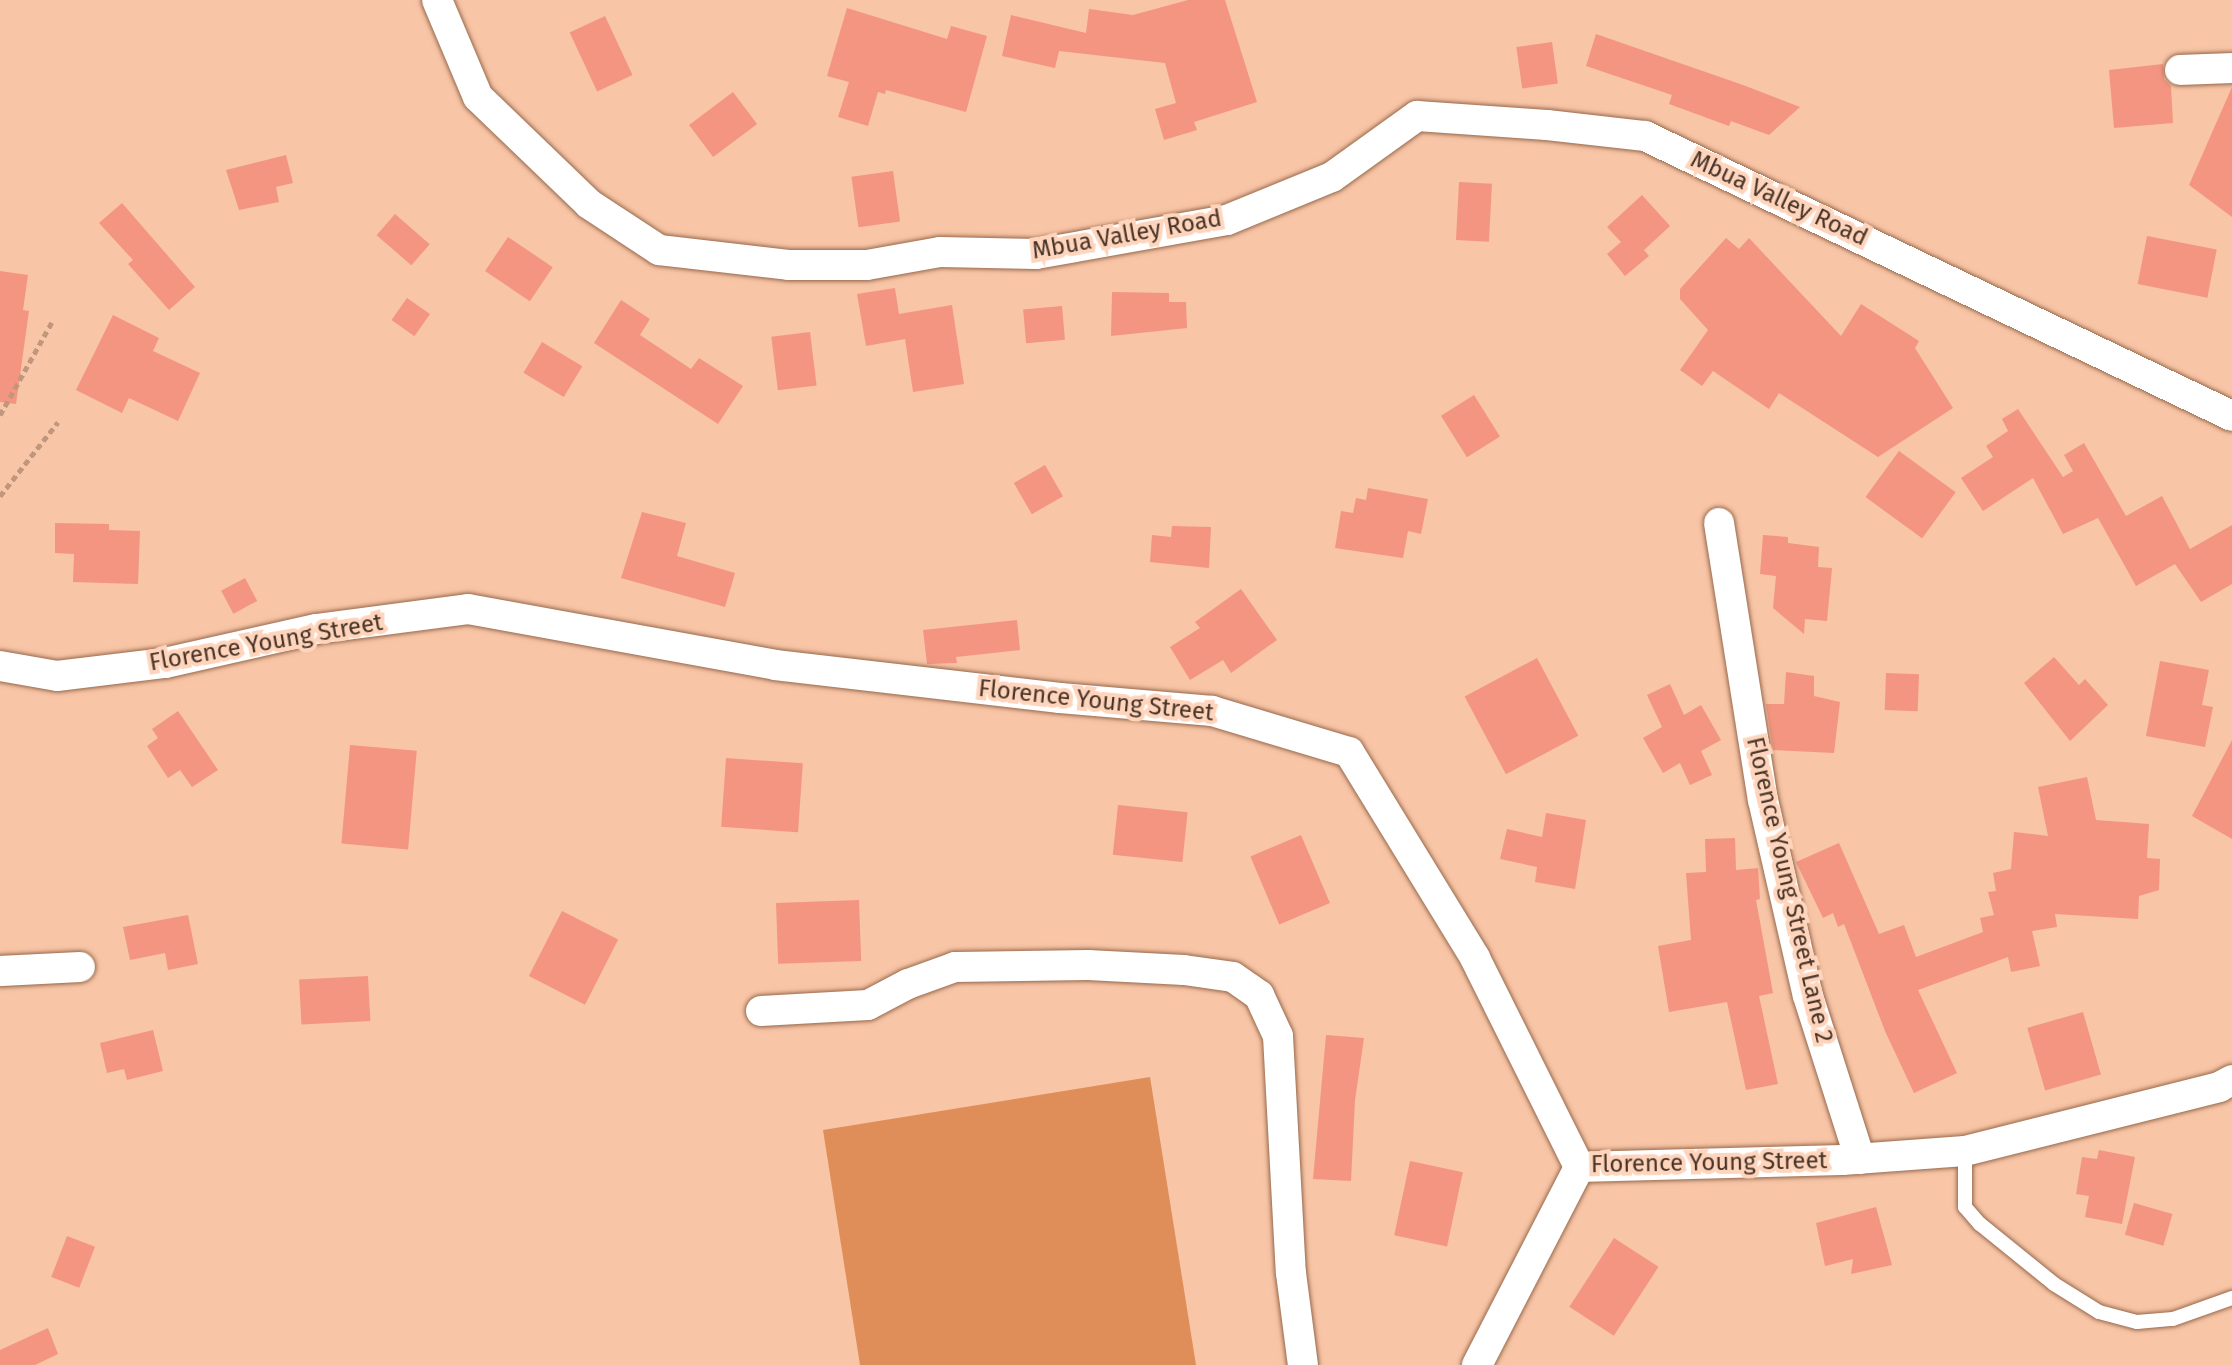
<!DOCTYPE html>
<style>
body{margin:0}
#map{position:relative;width:2232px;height:1365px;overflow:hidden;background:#f8c5a6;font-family:"Fira Sans",sans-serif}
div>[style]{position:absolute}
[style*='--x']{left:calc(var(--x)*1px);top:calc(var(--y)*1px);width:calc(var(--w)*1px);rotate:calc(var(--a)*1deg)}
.green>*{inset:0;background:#e08e59}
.building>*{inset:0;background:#f39581;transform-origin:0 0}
.path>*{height:5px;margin-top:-2.5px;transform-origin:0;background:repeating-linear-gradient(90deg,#c0967d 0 6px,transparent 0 10px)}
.roads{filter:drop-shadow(0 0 2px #97694d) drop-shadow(0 0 2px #97694d)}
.service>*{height:14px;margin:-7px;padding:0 7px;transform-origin:7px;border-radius:7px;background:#fff}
.minor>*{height:30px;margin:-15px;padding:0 15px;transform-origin:15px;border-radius:15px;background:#fff}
span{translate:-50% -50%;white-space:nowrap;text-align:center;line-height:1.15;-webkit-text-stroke:8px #fed5bc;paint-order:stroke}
.street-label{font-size:24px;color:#483327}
</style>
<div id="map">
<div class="green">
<i style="clip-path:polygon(1150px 1077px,1196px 1365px,860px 1365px,823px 1130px)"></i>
</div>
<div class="building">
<i style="clip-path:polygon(1188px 0,1225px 0,1257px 102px,1194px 122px,1197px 130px,1164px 140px,1155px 109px,1176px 103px,1165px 63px,1059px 51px,1055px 68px,1002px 56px,1011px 15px,1086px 33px,1089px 9px,1133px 15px)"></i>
<i style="clip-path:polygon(847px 8px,947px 39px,951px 26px,987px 36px,966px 112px,886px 90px,885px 94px,878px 92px,868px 126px,838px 117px,849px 82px,827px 76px)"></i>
<i style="left:605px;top:16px;width:65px;height:39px;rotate:65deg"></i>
<i style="clip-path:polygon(1596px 34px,1743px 85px,1800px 107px,1769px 135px,1731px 121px,1729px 126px,1669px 104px,1672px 95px,1586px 66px)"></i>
<i style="left:1552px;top:42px;width:42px;height:36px;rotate:82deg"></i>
<i style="clip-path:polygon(2163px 64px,2164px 79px,2171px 86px,2173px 123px,2114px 128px,2109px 70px)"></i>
<i style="clip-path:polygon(2232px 87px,2232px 217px,2189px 185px)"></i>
<i style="left:733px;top:92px;width:40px;height:55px;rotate:53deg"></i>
<i style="clip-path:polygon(286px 155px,293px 183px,276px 187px,279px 202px,239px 210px,226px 170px)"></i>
<i style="left:893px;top:171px;width:51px;height:42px;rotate:82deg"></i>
<i style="left:1459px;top:182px;width:33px;height:58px;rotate:3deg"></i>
<i style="clip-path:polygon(1642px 195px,1670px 226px,1644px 250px,1649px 256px,1625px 276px,1607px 254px,1621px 242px,1607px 227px)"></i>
<i style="clip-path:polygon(122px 203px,195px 287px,169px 310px,128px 264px,133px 260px,99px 223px)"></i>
<i style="left:395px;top:214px;width:46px;height:28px;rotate:41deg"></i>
<i style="left:2147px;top:236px;width:71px;height:49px;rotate:11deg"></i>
<i style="left:508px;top:237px;width:54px;height:41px;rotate:34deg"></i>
<i style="clip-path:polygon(1726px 238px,1739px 249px,1749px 238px,1841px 336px,1861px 304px,1919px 341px,1915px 348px,1953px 408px,1878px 457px,1779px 393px,1769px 409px,1713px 371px,1702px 386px,1680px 370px,1708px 330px,1680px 299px,1680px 289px)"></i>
<i style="clip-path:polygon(0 271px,28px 275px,23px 310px,29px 311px,16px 404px,0 402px)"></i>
<i style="clip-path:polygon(895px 288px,899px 314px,952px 305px,964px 384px,913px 392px,905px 339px,866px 346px,857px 294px)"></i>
<i style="clip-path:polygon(1112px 292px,1169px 293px,1169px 302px,1186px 302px,1187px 328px,1111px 336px)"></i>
<i style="left:407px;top:298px;width:28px;height:27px;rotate:35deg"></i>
<i style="clip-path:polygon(621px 300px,650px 319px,640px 335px,691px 369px,699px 358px,743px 386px,718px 424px,594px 343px)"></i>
<i style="left:1062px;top:306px;width:34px;height:39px;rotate:85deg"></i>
<i style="clip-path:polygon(113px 315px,159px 338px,153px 351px,200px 373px,178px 421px,129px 398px,122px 413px,76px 390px)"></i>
<i style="left:810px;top:332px;width:54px;height:39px;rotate:83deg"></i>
<i style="left:542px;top:342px;width:47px;height:36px;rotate:31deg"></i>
<i style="left:1474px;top:395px;width:49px;height:39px;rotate:58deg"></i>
<i style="clip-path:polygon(2018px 409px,2063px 477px,2073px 471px,2064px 455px,2084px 443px,2126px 516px,2162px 496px,2190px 549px,2232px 525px,2232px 584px,2201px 602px,2175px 564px,2136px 586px,2098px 518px,2063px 534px,2033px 478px,1983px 511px,1961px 478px,1993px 457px,1986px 446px,2008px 431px,2002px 419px)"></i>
<i style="left:1899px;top:451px;width:70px;height:57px;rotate:36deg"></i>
<i style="left:1045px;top:465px;width:36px;height:36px;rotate:60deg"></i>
<i style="clip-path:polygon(1368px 488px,1428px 499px,1421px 534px,1408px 531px,1403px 558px,1335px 548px,1341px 511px,1353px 513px,1356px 498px,1366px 500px)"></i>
<i style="clip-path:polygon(642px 512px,686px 523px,677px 556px,735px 573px,725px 607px,621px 578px)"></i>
<i style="clip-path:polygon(55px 523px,109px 524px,109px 530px,140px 531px,138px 584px,73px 582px,74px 554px,55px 553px)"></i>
<i style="clip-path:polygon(1172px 526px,1211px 527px,1209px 568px,1150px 562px,1152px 535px,1171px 537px)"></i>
<i style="clip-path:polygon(1763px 535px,1788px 537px,1788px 543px,1819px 547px,1818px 567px,1832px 568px,1827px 621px,1805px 619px,1804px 634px,1773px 608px,1776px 576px,1760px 574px)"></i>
<i style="left:245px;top:578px;width:26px;height:27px;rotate:62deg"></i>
<i style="clip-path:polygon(1241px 589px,1277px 640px,1231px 673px,1223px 660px,1190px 680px,1170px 647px,1200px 628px,1195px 622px)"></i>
<i style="clip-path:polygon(1017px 620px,1020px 650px,956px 657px,957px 663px,927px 664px,923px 630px)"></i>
<i style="clip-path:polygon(2054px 657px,2079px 685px,2085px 679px,2108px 705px,2070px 741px,2024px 683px)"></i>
<i style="left:1537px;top:658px;width:88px;height:82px;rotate:62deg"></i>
<i style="clip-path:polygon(2160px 661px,2209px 670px,2202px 705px,2213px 707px,2205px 747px,2146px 736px)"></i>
<i style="clip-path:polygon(1786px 672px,1814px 676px,1814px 696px,1840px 702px,1834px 753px,1773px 750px,1766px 704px,1784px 704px)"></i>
<i style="left:1886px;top:673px;width:33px;height:37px;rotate:2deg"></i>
<i style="clip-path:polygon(1670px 684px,1684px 715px,1701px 705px,1721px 740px,1701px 751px,1712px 775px,1690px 785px,1680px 763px,1663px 773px,1643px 738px,1662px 727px,1647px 695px)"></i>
<i style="clip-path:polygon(178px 711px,218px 770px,192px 787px,180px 770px,168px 778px,147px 746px,158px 738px,152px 729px)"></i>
<i style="clip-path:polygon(2232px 740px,2232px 839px,2192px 816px)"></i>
<i style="left:350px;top:745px;width:67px;height:99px;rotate:5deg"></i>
<i style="left:726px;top:758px;width:77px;height:69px;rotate:4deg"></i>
<i style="clip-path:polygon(2087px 777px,2096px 820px,2149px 824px,2147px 858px,2160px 859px,2159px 890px,2139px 896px,2138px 919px,2055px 914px,2057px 927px,2032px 931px,2040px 966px,2011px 972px,2008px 957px,1918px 990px,1957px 1073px,1914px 1093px,1885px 1031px,1844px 924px,1838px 927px,1833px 913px,1823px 918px,1796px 862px,1839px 843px,1879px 934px,1904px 925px,1916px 957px,1983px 932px,1980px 918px,1994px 915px,1988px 892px,1996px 891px,1993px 873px,2011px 869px,2014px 832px,2048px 836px,2038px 787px)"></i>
<i style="left:1118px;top:805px;width:70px;height:50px;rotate:6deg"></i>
<i style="clip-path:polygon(1546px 813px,1586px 820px,1575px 889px,1535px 882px,1537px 867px,1500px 859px,1507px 829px,1542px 837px)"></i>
<i style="left:1301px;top:835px;width:74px;height:55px;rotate:67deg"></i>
<i style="clip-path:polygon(1735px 838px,1736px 870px,1758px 868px,1760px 899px,1756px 900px,1773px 993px,1759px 996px,1778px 1084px,1746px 1090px,1727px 1002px,1669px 1012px,1658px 946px,1691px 940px,1686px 873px,1706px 872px,1705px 839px)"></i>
<i style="left:859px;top:900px;width:61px;height:83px;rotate:88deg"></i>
<i style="left:562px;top:911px;width:63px;height:73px;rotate:27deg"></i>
<i style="clip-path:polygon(188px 915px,198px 964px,168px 970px,165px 953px,130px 960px,123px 927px)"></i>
<i style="left:368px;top:976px;width:45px;height:69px;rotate:87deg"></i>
<i style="left:2083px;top:1012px;width:65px;height:58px;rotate:74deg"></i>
<i style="clip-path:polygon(153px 1030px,163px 1071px,127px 1080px,124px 1069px,107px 1073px,100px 1043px)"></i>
<i style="clip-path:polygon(1326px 1035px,1364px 1038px,1355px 1100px,1351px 1181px,1313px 1179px)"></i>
<i style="clip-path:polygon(2099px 1150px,2135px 1157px,2122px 1224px,2085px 1217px,2089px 1196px,2076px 1194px,2082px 1157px,2097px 1159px)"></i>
<i style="left:1410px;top:1161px;width:54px;height:76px;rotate:12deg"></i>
<i style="left:2134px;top:1203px;width:40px;height:33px;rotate:16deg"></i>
<i style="clip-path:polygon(1876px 1207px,1892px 1265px,1851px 1274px,1853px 1259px,1825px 1266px,1816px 1223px)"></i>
<i style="left:67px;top:1236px;width:30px;height:44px;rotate:21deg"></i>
<i style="left:1614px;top:1238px;width:53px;height:82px;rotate:33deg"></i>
<i style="clip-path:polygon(48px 1328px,58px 1354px,35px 1365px,0 1365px,0 1350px)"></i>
</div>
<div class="path">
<i style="--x:0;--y:415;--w:107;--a:-60.8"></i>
<i style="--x:0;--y:496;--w:94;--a:-51.9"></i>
</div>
<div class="roads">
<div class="service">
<i style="--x:1965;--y:1151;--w:56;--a:90"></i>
<i style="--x:1965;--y:1207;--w:23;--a:49"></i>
<i style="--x:1980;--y:1224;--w:95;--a:39"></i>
<i style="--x:2054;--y:1284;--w:53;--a:31.9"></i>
<i style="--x:2099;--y:1312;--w:39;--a:15"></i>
<i style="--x:2137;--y:1322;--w:36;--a:-5"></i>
<i style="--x:2173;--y:1319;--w:63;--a:-19.6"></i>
</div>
<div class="minor">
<i style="--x:437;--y:0;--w:105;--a:67.1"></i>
<i style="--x:478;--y:97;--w:154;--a:43.9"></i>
<i style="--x:589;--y:204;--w:84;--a:33.3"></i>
<i style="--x:659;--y:250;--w:130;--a:6.6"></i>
<i style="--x:788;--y:265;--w:79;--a:0"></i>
<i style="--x:867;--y:265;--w:74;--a:-10.1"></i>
<i style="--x:940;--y:252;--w:96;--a:1.2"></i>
<i style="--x:1036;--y:254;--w:194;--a:-10.1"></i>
<i style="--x:1227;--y:220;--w:113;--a:-22.3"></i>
<i style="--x:1332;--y:177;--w:105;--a:-35.7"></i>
<i style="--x:1417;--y:116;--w:130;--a:4"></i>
<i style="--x:1547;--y:125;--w:99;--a:6.4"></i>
<i style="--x:1645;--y:136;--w:650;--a:25.5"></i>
<i style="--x:2180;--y:70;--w:52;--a:-2.2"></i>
<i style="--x:1719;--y:523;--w:280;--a:81"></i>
<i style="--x:1763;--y:800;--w:201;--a:77.1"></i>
<i style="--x:1808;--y:996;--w:171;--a:72.3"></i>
<i style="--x:0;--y:666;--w:58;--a:10"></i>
<i style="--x:57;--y:676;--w:109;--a:-6.9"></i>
<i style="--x:165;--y:663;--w:155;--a:-12.7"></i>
<i style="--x:316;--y:629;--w:153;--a:-7.5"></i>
<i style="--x:468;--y:609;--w:312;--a:10.3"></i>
<i style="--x:775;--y:665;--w:287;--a:6.6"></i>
<i style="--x:1060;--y:698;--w:153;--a:4.9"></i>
<i style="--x:1212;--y:711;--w:143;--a:16.7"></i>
<i style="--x:1349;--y:752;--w:241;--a:58.5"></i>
<i style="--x:1475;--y:958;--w:233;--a:63.5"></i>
<i style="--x:0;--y:971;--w:80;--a:-2.9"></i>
<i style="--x:761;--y:1011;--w:107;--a:-3.2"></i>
<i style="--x:868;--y:1005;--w:45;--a:-27.7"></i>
<i style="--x:908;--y:984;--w:50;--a:-19.9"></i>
<i style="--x:955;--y:967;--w:133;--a:-0.9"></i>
<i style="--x:1088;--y:965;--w:96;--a:3"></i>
<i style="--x:1184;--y:970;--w:49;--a:8.1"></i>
<i style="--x:1233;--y:977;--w:32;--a:35"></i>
<i style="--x:1259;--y:995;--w:45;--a:65.1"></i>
<i style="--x:1278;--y:1036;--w:237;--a:86.9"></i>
<i style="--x:1291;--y:1273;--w:93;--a:82.6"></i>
<i style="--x:1579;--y:1167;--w:263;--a:-1.5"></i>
<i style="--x:1842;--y:1160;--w:123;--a:-4.2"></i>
<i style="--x:1965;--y:1151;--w:262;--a:-14.1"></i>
<i style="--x:2219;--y:1087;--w:15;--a:-28"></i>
<i style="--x:1477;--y:1365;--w:223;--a:-62.7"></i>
</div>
</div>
<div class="street-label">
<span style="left:1779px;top:199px;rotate:25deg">Mbua Valley Road</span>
<span style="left:1127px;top:235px;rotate:-10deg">Mbua Valley Road</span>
<span style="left:266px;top:643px;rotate:-10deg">Florence Young Street</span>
<span style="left:1096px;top:701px;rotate:6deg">Florence Young Street</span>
<span style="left:1789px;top:890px;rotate:77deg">Florence Young Street Lane 2</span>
<span style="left:1709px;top:1163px;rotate:-1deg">Florence Young Street</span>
</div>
</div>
